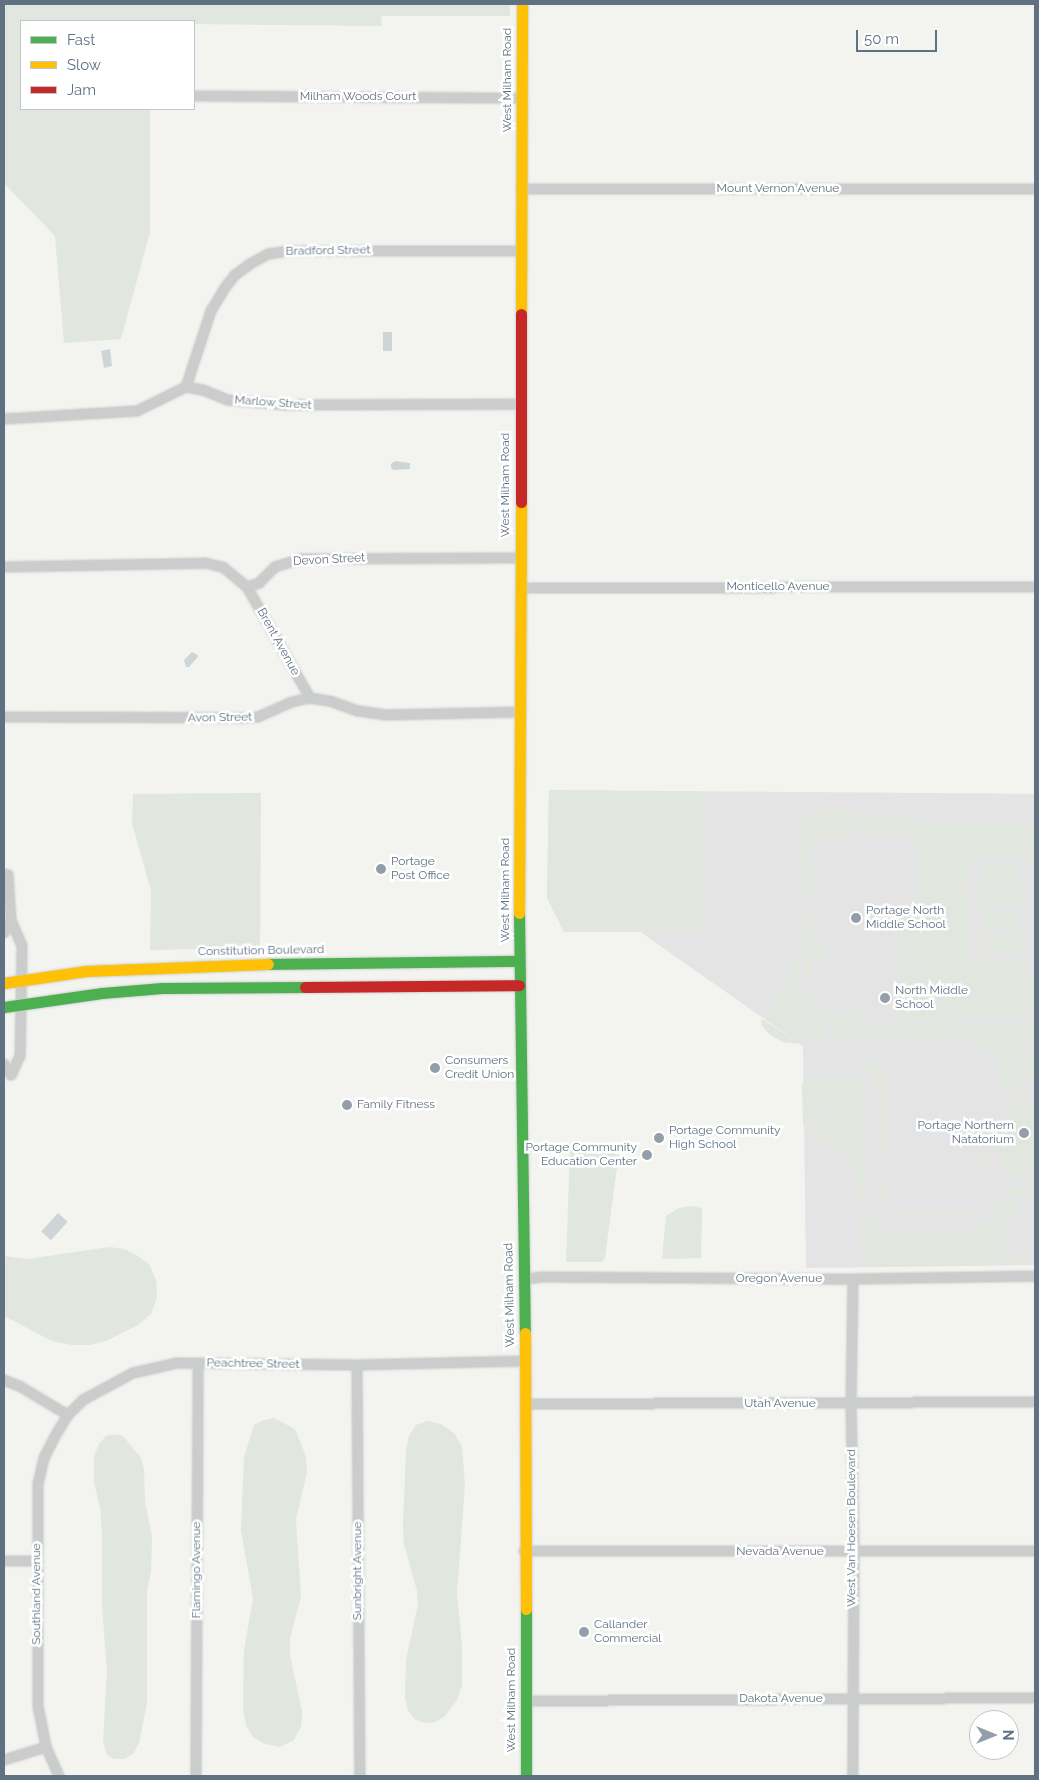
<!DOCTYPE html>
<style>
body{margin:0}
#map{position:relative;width:1039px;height:1780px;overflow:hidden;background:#f3f3f0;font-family:Raleway,sans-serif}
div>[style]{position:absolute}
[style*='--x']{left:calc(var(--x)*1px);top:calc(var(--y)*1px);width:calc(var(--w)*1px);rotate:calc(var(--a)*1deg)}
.built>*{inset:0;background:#e3e4e3}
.green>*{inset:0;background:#e1e6de;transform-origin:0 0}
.water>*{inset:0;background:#ced5d8;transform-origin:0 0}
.roads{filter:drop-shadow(0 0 1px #d0d1d1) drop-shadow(0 0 1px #d0d1d1)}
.street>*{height:10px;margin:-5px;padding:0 5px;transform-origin:5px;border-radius:5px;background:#cbcdcd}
.fast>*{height:11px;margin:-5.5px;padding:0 5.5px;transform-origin:5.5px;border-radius:5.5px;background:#4caf50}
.slow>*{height:11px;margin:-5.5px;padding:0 5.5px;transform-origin:5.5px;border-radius:5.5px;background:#ffc107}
.jam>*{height:11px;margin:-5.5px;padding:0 5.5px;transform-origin:5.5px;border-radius:5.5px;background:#c62828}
.dots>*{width:14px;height:14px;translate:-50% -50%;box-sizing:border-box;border:2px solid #fff;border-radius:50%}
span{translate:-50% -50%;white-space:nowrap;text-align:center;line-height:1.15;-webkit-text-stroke:5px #fff;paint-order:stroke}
.street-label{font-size:12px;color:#607183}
.poi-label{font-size:12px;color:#607183}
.left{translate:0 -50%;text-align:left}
.right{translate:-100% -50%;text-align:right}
.frame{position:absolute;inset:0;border:5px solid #607183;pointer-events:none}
.legend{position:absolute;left:20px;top:20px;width:175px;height:90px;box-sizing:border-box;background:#fff;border:1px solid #bfc6cd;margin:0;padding:6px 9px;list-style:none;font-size:15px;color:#607183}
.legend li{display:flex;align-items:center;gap:10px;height:25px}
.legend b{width:25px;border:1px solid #bfc6cd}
.north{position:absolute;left:969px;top:1710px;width:50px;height:50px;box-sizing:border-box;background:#fff;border:1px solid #bfc6cd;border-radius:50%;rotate:90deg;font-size:14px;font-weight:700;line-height:20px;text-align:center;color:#607183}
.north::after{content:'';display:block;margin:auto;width:18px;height:22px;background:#939ea9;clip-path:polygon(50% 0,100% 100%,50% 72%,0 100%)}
.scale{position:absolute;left:856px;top:30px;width:81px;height:22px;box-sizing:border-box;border:2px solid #607183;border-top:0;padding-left:6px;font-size:15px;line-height:18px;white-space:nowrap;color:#607183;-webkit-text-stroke:4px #fff;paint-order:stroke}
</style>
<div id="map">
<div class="built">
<i style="clip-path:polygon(549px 790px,1035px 794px,1035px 1265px,806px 1268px,803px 1046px,639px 931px,564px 932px,547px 898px)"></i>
</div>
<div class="green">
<i style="clip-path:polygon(4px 4px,510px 4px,510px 16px,381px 16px,382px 26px,194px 24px,194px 21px,21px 21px,21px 109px,150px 109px,150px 232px,121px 339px,64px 343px,55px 236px,4px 183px)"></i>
<i style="clip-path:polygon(549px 790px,704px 792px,703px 932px,564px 932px,547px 898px)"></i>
<i style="clip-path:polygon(261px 793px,260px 948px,150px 950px,151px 891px,132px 823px,133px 794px)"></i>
<i style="clip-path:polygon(840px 810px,851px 811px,852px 826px,856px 826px,856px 836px,812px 837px,812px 863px,799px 862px,798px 827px,801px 818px,812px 813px)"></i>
<i style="clip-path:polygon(854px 811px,931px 822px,979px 825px,1035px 824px,1035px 859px,969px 860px,969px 881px,965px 881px,965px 892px,969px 893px,970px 928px,966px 929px,966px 940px,970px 940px,970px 962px,1029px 962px,1029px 967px,1024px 967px,1024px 973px,1035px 976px,1035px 1017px,958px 1019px,904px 950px,899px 949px,898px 910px,916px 909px,915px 835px,866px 836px,866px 821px,854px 821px)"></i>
<i style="left:1020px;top:865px;width:18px;height:39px;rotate:90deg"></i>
<i style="clip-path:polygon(803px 867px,812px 867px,813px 889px,807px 889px,807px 894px,803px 894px)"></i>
<i style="left:981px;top:889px;width:39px;height:18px"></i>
<i style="left:1020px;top:912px;width:18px;height:38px;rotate:90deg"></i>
<i style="clip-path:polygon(803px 914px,808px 914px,809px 924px,813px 924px,813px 934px,824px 936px,804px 936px)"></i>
<i style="left:1021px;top:936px;width:18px;height:39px;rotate:90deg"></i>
<i style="clip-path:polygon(825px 938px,825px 956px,810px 957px,811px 977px,809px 981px,804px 981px,804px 939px)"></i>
<i style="clip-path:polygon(800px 951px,800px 983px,788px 984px,780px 987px)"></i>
<i style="clip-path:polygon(899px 953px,951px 1017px,950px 1020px,900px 1021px)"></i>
<i style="clip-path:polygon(788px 987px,800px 987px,801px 1039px,766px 1016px,784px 989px)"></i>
<i style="clip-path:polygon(809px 988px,811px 1013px,825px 1012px,825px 1040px,805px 1041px,804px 989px)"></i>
<i style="left:831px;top:1012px;width:24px;height:28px"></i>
<i style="left:868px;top:1018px;width:22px;height:9px;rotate:90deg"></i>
<i style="clip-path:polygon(761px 1019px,764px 1020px,800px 1044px,783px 1042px,769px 1034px,762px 1026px)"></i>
<i style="clip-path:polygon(1035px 1022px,1035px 1031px,1006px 1091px,1006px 1122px,1002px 1122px,1002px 1081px,998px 1064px,991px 1052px,978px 1043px,957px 1038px,956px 1027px,958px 1024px)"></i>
<i style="clip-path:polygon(951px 1025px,953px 1027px,953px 1039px,899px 1039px,899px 1026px)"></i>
<i style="left:873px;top:1026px;width:20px;height:14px"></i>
<i style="clip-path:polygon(1035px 1041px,1035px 1092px,1034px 1081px,1020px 1081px,1020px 1093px,1012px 1094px,1012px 1101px,1035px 1104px,1035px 1179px,1013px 1179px,1012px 1159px,1010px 1159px,1010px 1174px,1002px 1174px,1002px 1127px,1010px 1127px,1010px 1106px,1012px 1106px,1010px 1092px)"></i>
<i style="clip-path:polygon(860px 1062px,884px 1062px,885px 1163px,879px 1158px,877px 1083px,871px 1073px,859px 1064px)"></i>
<i style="clip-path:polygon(808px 1077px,833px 1077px,834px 1080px,830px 1096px,809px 1120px,805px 1129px,803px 1124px,802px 1083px)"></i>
<i style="clip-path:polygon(839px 1077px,855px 1078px,864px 1088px,865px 1206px,860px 1206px,858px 1177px,849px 1158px,831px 1143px,810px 1135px,813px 1122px,836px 1093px)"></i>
<i style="left:980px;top:1127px;width:5px;height:51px"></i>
<i style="clip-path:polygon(570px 1151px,619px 1152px,605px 1257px,602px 1262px,566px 1262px)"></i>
<i style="clip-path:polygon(885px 1177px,885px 1207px,880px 1207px,878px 1185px,880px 1179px)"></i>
<i style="clip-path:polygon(984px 1182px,984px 1202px,980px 1211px,980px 1183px)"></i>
<i style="left:1002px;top:1187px;width:33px;height:10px"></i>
<i style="clip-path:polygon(1002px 1201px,1019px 1201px,1018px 1210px,1010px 1212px,1010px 1260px,1035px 1260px,1035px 1265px,1002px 1265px)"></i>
<i style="clip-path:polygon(998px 1204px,998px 1265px,872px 1266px,868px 1265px,866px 1259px,865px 1249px,860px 1249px,860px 1210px,867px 1211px,876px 1224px,889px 1230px,967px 1230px,981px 1227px,989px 1221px)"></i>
<i style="clip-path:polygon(691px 1206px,702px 1208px,701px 1258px,662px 1259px,666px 1216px,679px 1208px)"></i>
<i style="clip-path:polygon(883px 1211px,888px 1212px,979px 1212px,971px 1216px,894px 1216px)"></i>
<i style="clip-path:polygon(110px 1247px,124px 1249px,138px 1256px,149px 1264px,156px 1280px,157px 1297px,151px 1314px,138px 1325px,108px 1340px,91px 1345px,72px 1345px,52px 1341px,4px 1316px,4px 1256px,27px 1259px)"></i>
<i style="clip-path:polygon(274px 1418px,295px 1429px,306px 1457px,307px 1473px,296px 1519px,301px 1597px,290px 1638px,290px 1655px,302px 1712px,301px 1726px,294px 1740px,280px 1747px,265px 1744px,253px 1737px,246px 1725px,243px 1708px,244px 1650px,253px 1599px,241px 1530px,244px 1457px,254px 1425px,264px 1420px)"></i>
<i style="clip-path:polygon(427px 1421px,441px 1424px,455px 1434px,462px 1447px,465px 1485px,457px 1592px,462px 1648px,462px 1685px,457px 1700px,445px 1716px,435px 1722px,425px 1723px,416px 1720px,408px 1711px,405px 1698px,406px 1660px,418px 1604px,417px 1591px,404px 1544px,403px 1526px,406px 1451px,409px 1436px,416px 1425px)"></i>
<i style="clip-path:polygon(115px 1434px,123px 1436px,141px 1458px,144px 1470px,145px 1501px,152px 1536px,151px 1571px,147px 1591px,147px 1703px,139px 1743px,133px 1754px,124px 1759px,114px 1759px,107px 1755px,103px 1742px,107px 1672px,102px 1605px,102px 1532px,100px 1507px,94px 1483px,94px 1456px,99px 1444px,106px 1436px)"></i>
</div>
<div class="water">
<i style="left:383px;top:332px;width:9px;height:19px"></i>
<i style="clip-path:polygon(110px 349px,112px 366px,104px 368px,101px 351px)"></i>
<i style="clip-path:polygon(395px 461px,410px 463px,410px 469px,394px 470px,391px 468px,391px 464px)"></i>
<i style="clip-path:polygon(192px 652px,198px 655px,197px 658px,189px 667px,186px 667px,184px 660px)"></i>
<i style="left:58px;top:1213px;width:13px;height:25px;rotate:42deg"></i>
</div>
<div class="roads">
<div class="street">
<i style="--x:195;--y:96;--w:326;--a:0.4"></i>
<i style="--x:521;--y:189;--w:514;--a:0"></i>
<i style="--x:186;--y:387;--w:80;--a:-71.8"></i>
<i style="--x:211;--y:311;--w:26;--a:-59"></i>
<i style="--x:224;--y:289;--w:18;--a:-52"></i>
<i style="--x:235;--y:275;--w:19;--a:-36"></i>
<i style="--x:250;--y:264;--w:21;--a:-29"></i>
<i style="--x:268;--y:254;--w:21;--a:-8"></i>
<i style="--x:289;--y:251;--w:231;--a:0"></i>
<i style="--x:4;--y:419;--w:133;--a:-3.4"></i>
<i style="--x:137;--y:411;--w:55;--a:-26.1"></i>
<i style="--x:186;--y:387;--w:17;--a:10"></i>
<i style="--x:203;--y:390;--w:27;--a:22"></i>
<i style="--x:228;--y:400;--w:60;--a:4.8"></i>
<i style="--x:288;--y:405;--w:232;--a:-0.2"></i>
<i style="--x:4;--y:567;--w:201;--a:-1.1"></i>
<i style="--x:205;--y:563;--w:18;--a:13"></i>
<i style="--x:223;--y:567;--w:31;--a:40"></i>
<i style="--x:247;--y:587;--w:13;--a:-18"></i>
<i style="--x:259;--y:583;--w:23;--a:-45"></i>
<i style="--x:275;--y:567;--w:28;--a:-17"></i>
<i style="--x:302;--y:559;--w:218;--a:-0.3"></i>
<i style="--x:247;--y:587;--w:128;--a:60.4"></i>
<i style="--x:521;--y:588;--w:514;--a:-0.11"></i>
<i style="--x:4;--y:717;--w:238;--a:0.2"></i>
<i style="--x:242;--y:718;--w:16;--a:-4"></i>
<i style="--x:258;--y:717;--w:37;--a:-24"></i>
<i style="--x:292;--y:702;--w:18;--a:-13"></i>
<i style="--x:310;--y:698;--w:20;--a:9"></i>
<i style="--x:330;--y:701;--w:30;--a:20"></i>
<i style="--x:358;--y:711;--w:27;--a:8"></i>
<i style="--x:385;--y:715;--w:135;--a:-1.3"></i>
<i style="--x:4;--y:874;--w:4;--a:14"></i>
<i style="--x:8;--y:875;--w:45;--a:86.2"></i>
<i style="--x:11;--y:920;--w:28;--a:67"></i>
<i style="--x:22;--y:946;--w:110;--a:91"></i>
<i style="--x:20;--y:1056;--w:21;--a:115"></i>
<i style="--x:4;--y:933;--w:15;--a:-62"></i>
<i style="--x:4;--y:1064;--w:13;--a:58"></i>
<i style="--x:524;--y:1279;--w:20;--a:-6"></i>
<i style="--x:544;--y:1277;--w:309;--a:0.4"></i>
<i style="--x:853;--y:1279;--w:182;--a:-0.9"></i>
<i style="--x:853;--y:1279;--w:124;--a:90.9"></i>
<i style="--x:851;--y:1403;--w:149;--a:88.8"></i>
<i style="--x:854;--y:1552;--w:224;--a:90.3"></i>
<i style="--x:357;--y:1365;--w:411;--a:89.6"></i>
<i style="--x:4;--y:1380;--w:18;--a:22"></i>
<i style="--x:21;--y:1387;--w:55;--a:30.8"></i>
<i style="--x:525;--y:1404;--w:510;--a:-0.22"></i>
<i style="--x:524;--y:1551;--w:511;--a:0"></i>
<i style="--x:4;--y:1561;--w:32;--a:0"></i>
<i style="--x:526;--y:1701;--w:509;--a:-0.34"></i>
<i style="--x:4;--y:1760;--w:44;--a:-17.2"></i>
<i style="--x:59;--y:1776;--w:32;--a:-114"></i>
<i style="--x:46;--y:1747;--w:42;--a:-101"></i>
<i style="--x:38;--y:1706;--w:222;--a:-90"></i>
<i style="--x:38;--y:1484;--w:27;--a:-77"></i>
<i style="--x:44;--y:1458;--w:22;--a:-63"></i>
<i style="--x:54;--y:1438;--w:27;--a:-59"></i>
<i style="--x:68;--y:1415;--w:21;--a:-45"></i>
<i style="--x:83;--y:1400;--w:57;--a:-28.4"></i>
<i style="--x:133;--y:1373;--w:45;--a:-12.8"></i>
<i style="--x:177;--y:1363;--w:180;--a:0.6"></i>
<i style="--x:357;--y:1365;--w:168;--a:-1.4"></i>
<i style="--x:196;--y:1776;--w:413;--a:-89.7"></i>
</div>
<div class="fast">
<i style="--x:519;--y:913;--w:420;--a:89.2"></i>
<i style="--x:268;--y:964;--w:251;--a:-0.7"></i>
<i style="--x:4;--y:1007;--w:99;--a:-8.1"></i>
<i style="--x:102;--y:993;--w:60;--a:-4.8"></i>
<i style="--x:162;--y:988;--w:143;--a:-0.4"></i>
<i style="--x:526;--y:1609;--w:167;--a:90"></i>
</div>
<div class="slow">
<i style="--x:521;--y:314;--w:310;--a:-89.8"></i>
<i style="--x:519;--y:913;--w:411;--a:-89.7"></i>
<i style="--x:4;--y:983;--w:83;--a:-8.3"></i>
<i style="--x:86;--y:971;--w:182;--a:-2.2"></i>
<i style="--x:525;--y:1333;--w:276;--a:89.8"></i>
</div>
<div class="jam">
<i style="--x:521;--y:502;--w:188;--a:-90"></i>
<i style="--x:305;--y:987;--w:214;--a:-0.5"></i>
</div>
</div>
<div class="dots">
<i style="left:381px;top:869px;background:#939ea9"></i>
<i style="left:856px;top:918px;background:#939ea9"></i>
<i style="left:885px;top:998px;background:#939ea9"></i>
<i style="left:435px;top:1068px;background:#939ea9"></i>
<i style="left:347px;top:1105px;background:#939ea9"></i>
<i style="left:1024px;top:1133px;background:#939ea9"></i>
<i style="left:659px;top:1138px;background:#939ea9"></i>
<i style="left:647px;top:1155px;background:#939ea9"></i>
<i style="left:584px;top:1632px;background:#939ea9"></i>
</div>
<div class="street-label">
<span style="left:508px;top:80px;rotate:-90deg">West Milham Road</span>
<span style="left:358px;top:97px">Milham Woods Court</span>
<span style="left:778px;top:189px">Mount Vernon Avenue</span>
<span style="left:328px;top:251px;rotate:-1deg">Bradford Street</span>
<span style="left:273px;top:403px;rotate:4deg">Marlow Street</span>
<span style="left:506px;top:485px;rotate:-90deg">West Milham Road</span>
<span style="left:329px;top:560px;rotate:-3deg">Devon Street</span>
<span style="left:778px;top:587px">Monticello Avenue</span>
<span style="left:278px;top:642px;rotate:61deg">Brent Avenue</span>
<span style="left:220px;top:718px;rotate:-1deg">Avon Street</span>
<span style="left:506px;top:890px;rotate:-90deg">West Milham Road</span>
<span style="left:261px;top:951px;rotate:-1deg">Constitution Boulevard</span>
<span style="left:779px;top:1279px">Oregon Avenue</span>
<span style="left:510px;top:1295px;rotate:-91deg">West Milham Road</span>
<span style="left:253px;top:1364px;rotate:1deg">Peachtree Street</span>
<span style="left:780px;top:1404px">Utah Avenue</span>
<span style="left:852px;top:1528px;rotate:-90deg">West Van Hoesen Boulevard</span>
<span style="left:780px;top:1552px">Nevada Avenue</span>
<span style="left:197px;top:1570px;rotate:-90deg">Flamingo Avenue</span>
<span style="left:358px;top:1571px;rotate:-90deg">Sunbright Avenue</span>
<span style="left:37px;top:1594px;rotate:-90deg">Southland Avenue</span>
<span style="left:781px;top:1699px">Dakota Avenue</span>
<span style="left:512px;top:1700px;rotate:-90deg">West Milham Road</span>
</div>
<div class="poi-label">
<span class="left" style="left:391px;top:869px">Portage<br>Post Office</span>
<span class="left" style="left:866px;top:918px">Portage North<br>Middle School</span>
<span class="left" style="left:895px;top:998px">North Middle<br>School</span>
<span class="left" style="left:445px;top:1068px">Consumers<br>Credit Union</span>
<span class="left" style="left:357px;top:1105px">Family Fitness</span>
<span class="right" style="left:1014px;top:1133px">Portage Northern<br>Natatorium</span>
<span class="left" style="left:669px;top:1138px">Portage Community<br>High School</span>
<span class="right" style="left:637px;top:1155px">Portage Community<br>Education Center</span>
<span class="left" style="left:594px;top:1632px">Callander<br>Commercial</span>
</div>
<div class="frame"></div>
<ul class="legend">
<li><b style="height:6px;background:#4caf50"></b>Fast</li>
<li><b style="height:6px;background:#ffc107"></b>Slow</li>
<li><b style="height:6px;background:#c62828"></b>Jam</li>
</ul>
<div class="north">N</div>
<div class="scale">50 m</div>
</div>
